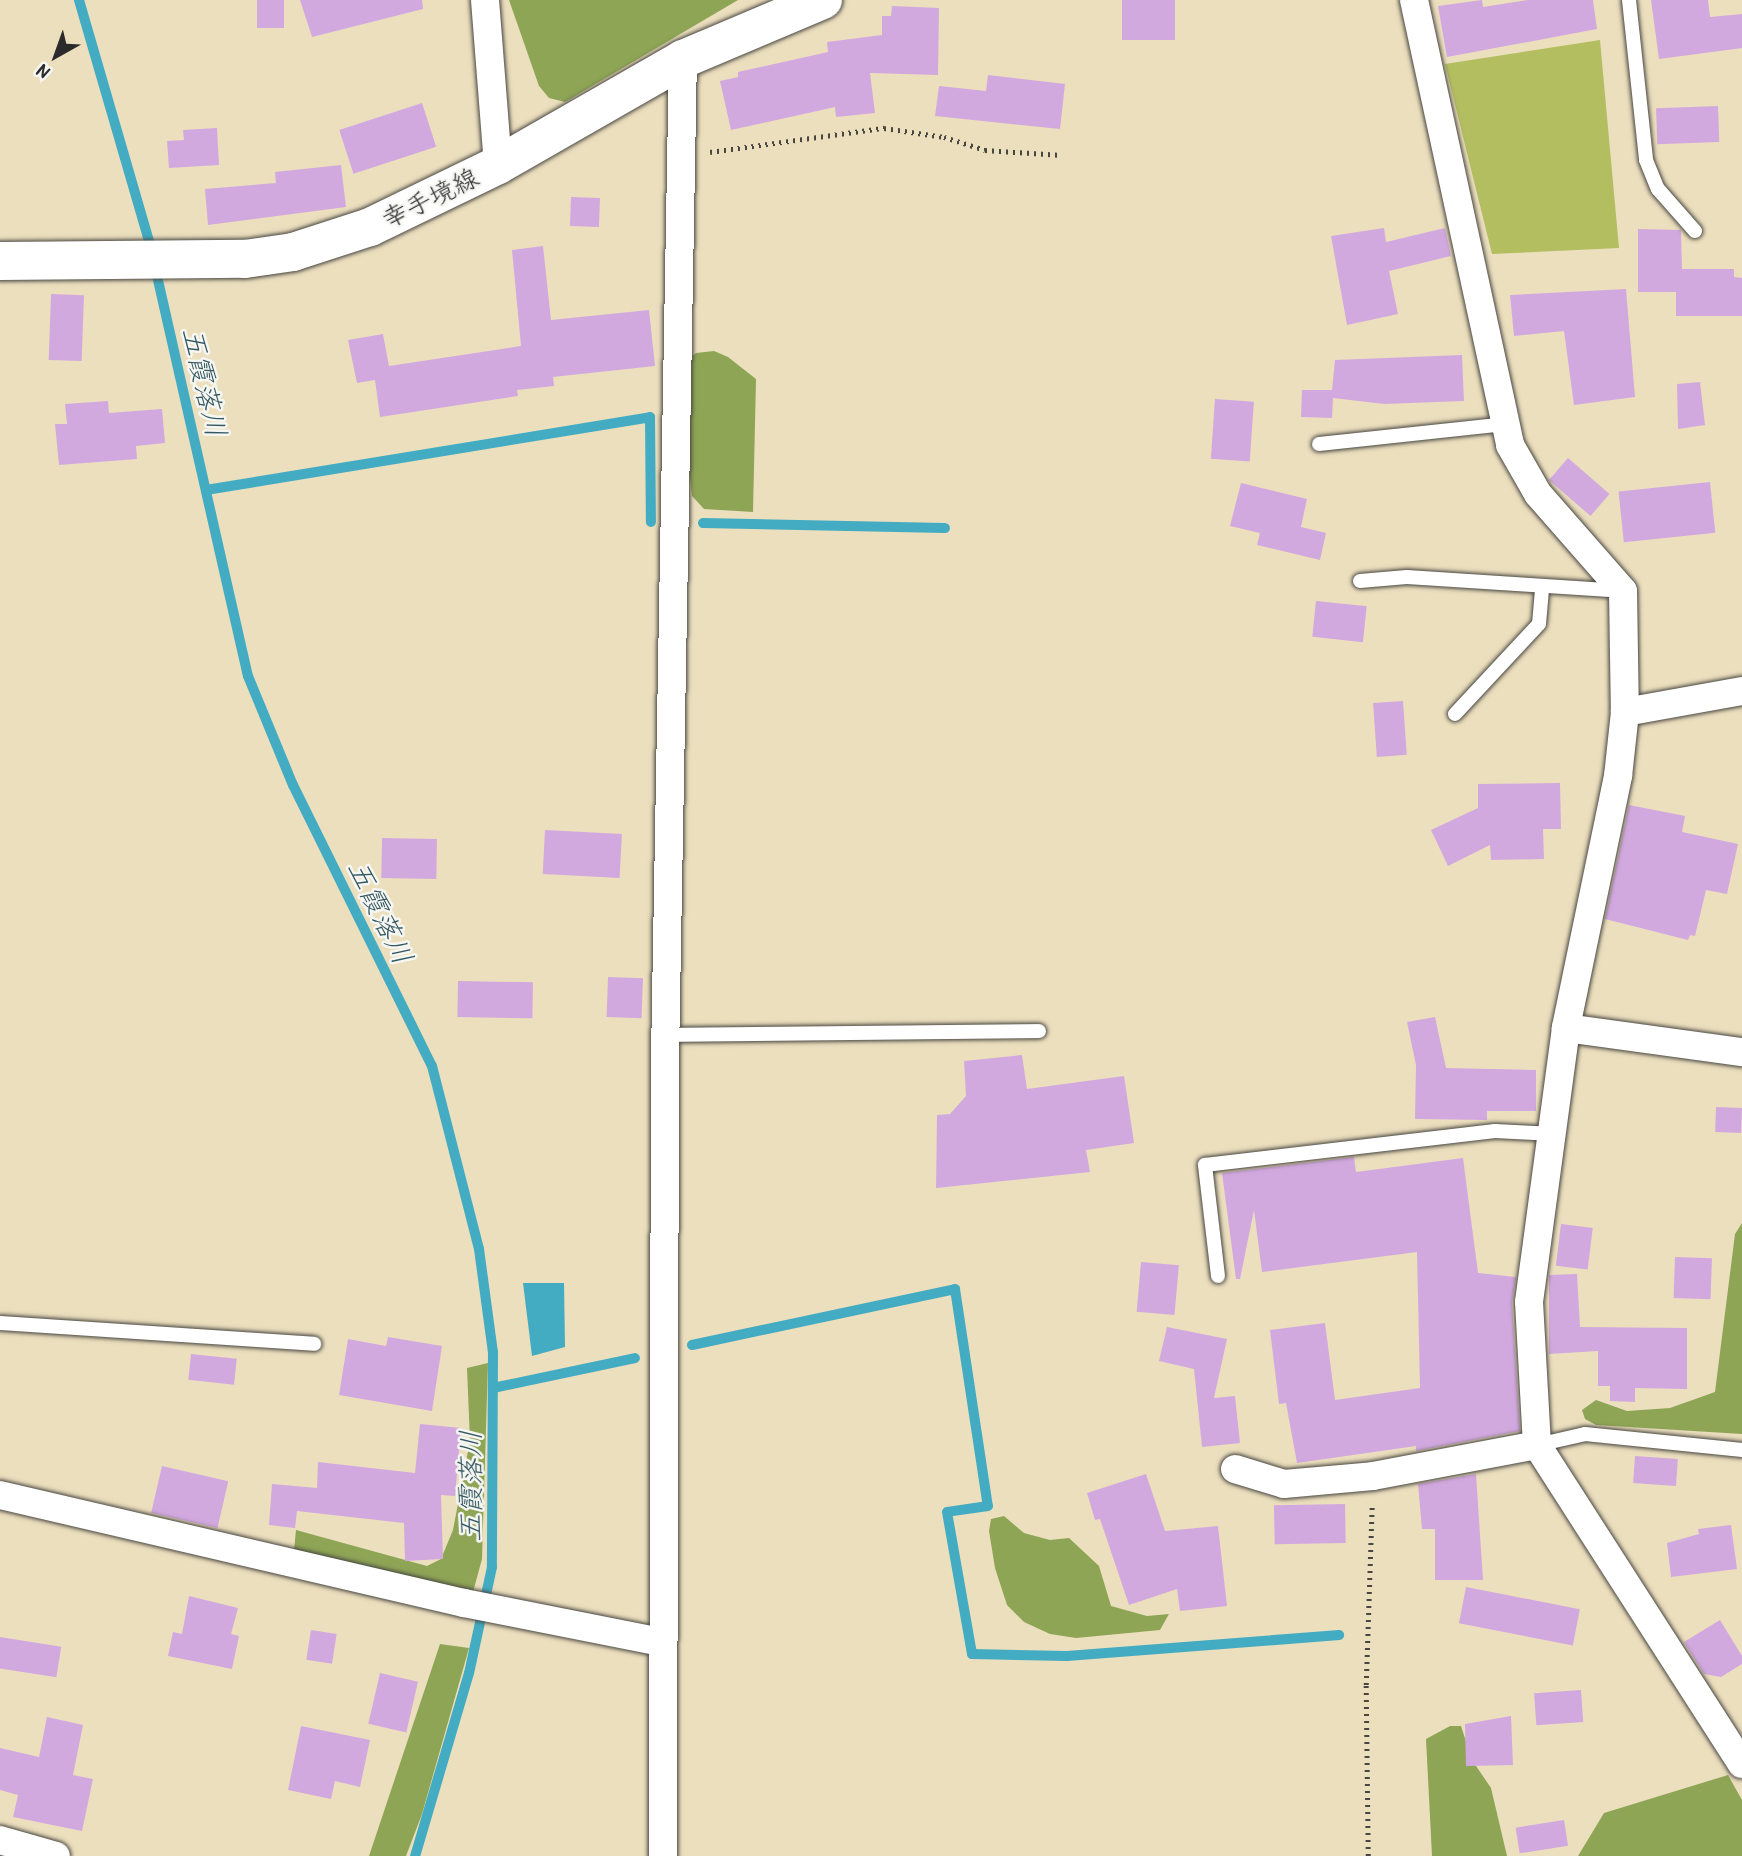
<!DOCTYPE html>
<meta charset="utf-8">
<style>
body{margin:0}
#map{position:relative;width:1742px;height:1856px;overflow:hidden;background:#ecdfbe;font-family:"Patrick Hand","Klee One",sans-serif}
div>[style]{position:absolute}
[style*='--x']{left:calc(var(--x)*1px);top:calc(var(--y)*1px);width:calc(var(--w)*1px);rotate:calc(var(--a)*1deg)}
.green>*{inset:0;background:#b3be60}
.forest>*{inset:0;background:#8ea556}
.water>*{inset:0;background:#43acc2}
.stream>*{height:10px;margin:-5px;padding:0 5px;transform-origin:5px;border-radius:5px;background:#43acc2}
.building>*{inset:0;background:#d2a9df;transform-origin:0 0}
.path>*{height:4.5px;margin-top:-2.25px;transform-origin:0;background:repeating-linear-gradient(90deg,#484641 0 2px,transparent 0 7px)}
.roads{filter:drop-shadow(0 0 2px #484641) drop-shadow(0 0 2px #484641)}
.service>*{height:14px;margin:-7px;padding:0 7px;transform-origin:7px;border-radius:7px;background:#fff}
.minor>*{height:28px;margin:-14px;padding:0 14px;transform-origin:14px;border-radius:14px;background:#fff}
.secondary>*{height:38px;margin:-19px;padding:0 19px;transform-origin:19px;border-radius:19px;background:#fff}
span{translate:-50% -50%;white-space:nowrap;text-align:center;line-height:1.15;-webkit-text-stroke:5px #f6f6f2;paint-order:stroke}
.street-label{font-size:26px;color:#2b2b2b}
.water-label{font-size:28px;color:#335860;font-style:italic}
.north{position:absolute;left:21px;top:21px;width:70px;height:70px;-webkit-text-stroke:5px #f6f6f2;paint-order:stroke;rotate:220deg;font-size:19px;font-weight:700;line-height:28px;text-align:center;color:#2b2b2b}
.north::after{content:'';display:block;margin:auto;width:24px;height:32px;background:#2b2b2b;clip-path:polygon(50% 0,100% 100%,50% 72%,0 100%)}
</style>
<div id="map">
<div class="green">
<i style="clip-path:polygon(1600px 40px,1619px 248px,1492px 254px,1445px 64px)"></i>
</div>
<div class="forest">
<i style="clip-path:polygon(509px 0,738px 0,565px 102px,549px 98px,539px 86px)"></i>
<i style="clip-path:polygon(714px 351px,728px 357px,756px 379px,753px 512px,704px 509px,692px 496px,683px 412px,687px 360px,696px 353px)"></i>
<i style="clip-path:polygon(1742px 1223px,1742px 1434px,1596px 1425px,1585px 1419px,1582px 1410px,1596px 1400px,1627px 1411px,1670px 1408px,1715px 1392px,1735px 1234px)"></i>
<i style="clip-path:polygon(488px 1363px,482px 1559px,473px 1592px,294px 1550px,296px 1530px,427px 1566px,441px 1559px,453px 1530px,470px 1441px,467px 1368px)"></i>
<i style="clip-path:polygon(1004px 1516px,1024px 1533px,1050px 1540px,1069px 1538px,1099px 1566px,1111px 1606px,1147px 1616px,1169px 1614px,1160px 1630px,1076px 1638px,1050px 1634px,1024px 1622px,1007px 1605px,995px 1568px,989px 1531px,991px 1519px)"></i>
<i style="clip-path:polygon(440px 1644px,469px 1648px,422px 1814px,406px 1856px,369px 1856px)"></i>
<i style="clip-path:polygon(1450px 1726px,1461px 1726px,1472px 1760px,1491px 1788px,1507px 1856px,1432px 1856px,1426px 1739px)"></i>
<i style="clip-path:polygon(1728px 1775px,1742px 1800px,1742px 1856px,1578px 1856px,1604px 1813px)"></i>
</div>
<div class="water">
<i style="clip-path:polygon(523px 1283px,564px 1283px,565px 1347px,532px 1356px)"></i>
</div>
<div class="stream">
<i style="--x:79;--y:0;--w:262;--a:73.8"></i>
<i style="--x:155;--y:267;--w:419;--a:77.2"></i>
<i style="--x:248;--y:676;--w:118;--a:67.6"></i>
<i style="--x:293;--y:785;--w:313;--a:63.7"></i>
<i style="--x:432;--y:1066;--w:189;--a:75.6"></i>
<i style="--x:479;--y:1249;--w:104;--a:82.3"></i>
<i style="--x:493;--y:1352;--w:215;--a:90.3"></i>
<i style="--x:492;--y:1567;--w:108;--a:102.2"></i>
<i style="--x:469;--y:1673;--w:191;--a:106.4"></i>
<i style="--x:206;--y:490;--w:450;--a:-9.3"></i>
<i style="--x:650;--y:417;--w:105;--a:89.5"></i>
<i style="--x:703;--y:523;--w:242;--a:1.2"></i>
<i style="--x:692;--y:1345;--w:269;--a:-12"></i>
<i style="--x:955;--y:1289;--w:219;--a:81.4"></i>
<i style="--x:988;--y:1506;--w:41;--a:171.7"></i>
<i style="--x:947;--y:1512;--w:144;--a:80"></i>
<i style="--x:972;--y:1654;--w:95;--a:1.2"></i>
<i style="--x:1067;--y:1656;--w:273;--a:-4.4"></i>
<i style="--x:493;--y:1388;--w:145;--a:-11.9"></i>
</div>
<div class="building">
<i style="left:257px;top:0;width:27px;height:28px"></i>
<i style="clip-path:polygon(300px 0,422px 0,423px 9px,312px 37px)"></i>
<i style="left:1122px;top:0;width:53px;height:40px"></i>
<i style="clip-path:polygon(1482px 0,1483px 7px,1528px 0,1593px 0,1597px 29px,1447px 57px,1438px 6px)"></i>
<i style="clip-path:polygon(1651px 0,1708px 0,1710px 17px,1742px 14px,1742px 48px,1659px 59px)"></i>
<i style="clip-path:polygon(892px 6px,939px 8px,938px 75px,870px 73px,875px 113px,836px 117px,835px 107px,731px 130px,720px 81px,738px 77px,738px 72px,828px 52px,827px 42px,882px 35px,882px 16px,891px 16px)"></i>
<i style="clip-path:polygon(988px 75px,1065px 84px,1060px 129px,935px 116px,939px 86px,986px 91px)"></i>
<i style="left:422px;top:103px;width:46px;height:87px;rotate:72deg"></i>
<i style="left:1718px;top:106px;width:36px;height:62px;rotate:88deg"></i>
<i style="clip-path:polygon(217px 128px,219px 165px,169px 168px,167px 141px,184px 140px,183px 130px)"></i>
<i style="clip-path:polygon(341px 165px,346px 207px,208px 225px,205px 189px,276px 183px,275px 172px)"></i>
<i style="left:571px;top:197px;width:29px;height:29px;rotate:2deg"></i>
<i style="clip-path:polygon(1384px 228px,1386px 242px,1445px 228px,1451px 256px,1389px 271px,1398px 314px,1347px 325px,1331px 236px)"></i>
<i style="clip-path:polygon(1638px 229px,1681px 230px,1682px 269px,1734px 269px,1734px 277px,1742px 278px,1742px 316px,1676px 316px,1676px 292px,1638px 292px)"></i>
<i style="clip-path:polygon(543px 246px,551px 320px,649px 310px,655px 366px,553px 377px,554px 386px,517px 390px,518px 396px,380px 417px,375px 380px,357px 383px,348px 340px,383px 334px,389px 366px,521px 346px,512px 250px)"></i>
<i style="clip-path:polygon(1626px 289px,1635px 397px,1574px 405px,1564px 331px,1514px 336px,1510px 295px)"></i>
<i style="left:51px;top:294px;width:33px;height:66px;rotate:2deg"></i>
<i style="clip-path:polygon(1462px 355px,1464px 401px,1384px 404px,1333px 398px,1332px 418px,1301px 417px,1302px 390px,1332px 390px,1335px 360px)"></i>
<i style="clip-path:polygon(1700px 382px,1705px 425px,1678px 429px,1677px 384px)"></i>
<i style="left:1215px;top:399px;width:39px;height:60px;rotate:4deg"></i>
<i style="clip-path:polygon(108px 401px,109px 413px,162px 409px,165px 443px,136px 446px,137px 459px,59px 465px,55px 424px,67px 424px,65px 404px)"></i>
<i style="left:1568px;top:458px;width:55px;height:29px;rotate:41deg"></i>
<i style="left:1710px;top:482px;width:51px;height:92px;rotate:84deg"></i>
<i style="clip-path:polygon(1241px 483px,1307px 499px,1301px 527px,1326px 533px,1320px 560px,1257px 545px,1260px 533px,1230px 526px)"></i>
<i style="left:1316px;top:601px;width:51px;height:36px;rotate:6deg"></i>
<i style="left:1403px;top:701px;width:54px;height:30px;rotate:86deg"></i>
<i style="clip-path:polygon(1560px 783px,1561px 829px,1543px 829px,1544px 859px,1491px 860px,1490px 845px,1448px 866px,1431px 830px,1478px 808px,1478px 784px)"></i>
<i style="clip-path:polygon(1629px 805px,1685px 816px,1682px 832px,1738px 844px,1727px 894px,1706px 890px,1695px 936px,1690px 935px,1688px 940px,1605px 919px)"></i>
<i style="left:545px;top:830px;width:77px;height:44px;rotate:3deg"></i>
<i style="left:382px;top:838px;width:55px;height:40px;rotate:1deg"></i>
<i style="left:608px;top:977px;width:35px;height:40px;rotate:2deg"></i>
<i style="left:458px;top:981px;width:75px;height:36px;rotate:1deg"></i>
<i style="clip-path:polygon(1435px 1017px,1446px 1068px,1536px 1070px,1536px 1111px,1487px 1111px,1487px 1120px,1415px 1119px,1416px 1065px,1407px 1022px)"></i>
<i style="clip-path:polygon(1022px 1055px,1027px 1089px,1124px 1076px,1134px 1143px,1086px 1150px,1090px 1172px,936px 1188px,937px 1115px,950px 1114px,966px 1096px,964px 1061px)"></i>
<i style="left:1716px;top:1107px;width:26px;height:25px;rotate:2deg"></i>
<i style="clip-path:polygon(1354px 1157px,1356px 1172px,1463px 1158px,1478px 1273px,1516px 1277px,1512px 1303px,1520px 1431px,1416px 1451px,1416px 1446px,1297px 1463px,1286px 1403px,1279px 1404px,1270px 1330px,1325px 1323px,1335px 1400px,1420px 1388px,1417px 1252px,1262px 1272px,1254px 1210px,1240px 1279px,1236px 1279px,1222px 1173px)"></i>
<i style="left:1561px;top:1224px;width:32px;height:42px;rotate:7deg"></i>
<i style="left:1675px;top:1257px;width:37px;height:41px;rotate:2deg"></i>
<i style="left:1141px;top:1262px;width:38px;height:50px;rotate:5deg"></i>
<i style="clip-path:polygon(1577px 1274px,1580px 1327px,1687px 1328px,1687px 1389px,1635px 1388px,1635px 1402px,1610px 1401px,1610px 1386px,1598px 1386px,1598px 1351px,1549px 1354px,1549px 1275px)"></i>
<i style="clip-path:polygon(1167px 1327px,1227px 1339px,1214px 1398px,1235px 1396px,1240px 1443px,1202px 1447px,1194px 1369px,1159px 1361px)"></i>
<i style="clip-path:polygon(388px 1337px,442px 1346px,432px 1411px,339px 1395px,348px 1339px,386px 1346px)"></i>
<i style="left:191px;top:1354px;width:46px;height:26px;rotate:6deg"></i>
<i style="clip-path:polygon(420px 1424px,461px 1428px,455px 1496px,441px 1495px,443px 1559px,405px 1561px,404px 1523px,297px 1511px,295px 1528px,269px 1525px,272px 1484px,317px 1488px,318px 1462px,415px 1473px)"></i>
<i style="left:1635px;top:1456px;width:43px;height:27px;rotate:4deg"></i>
<i style="left:162px;top:1466px;width:68px;height:48px;rotate:13deg"></i>
<i style="clip-path:polygon(1146px 1474px,1165px 1531px,1218px 1526px,1227px 1606px,1180px 1611px,1177px 1589px,1129px 1605px,1100px 1519px,1095px 1520px,1087px 1493px)"></i>
<i style="clip-path:polygon(1476px 1474px,1483px 1580px,1435px 1580px,1435px 1529px,1422px 1529px,1418px 1484px)"></i>
<i style="left:1345px;top:1504px;width:39px;height:71px;rotate:89deg"></i>
<i style="clip-path:polygon(1731px 1525px,1737px 1569px,1671px 1577px,1667px 1543px,1699px 1534px,1698px 1529px)"></i>
<i style="left:1466px;top:1587px;width:116px;height:37px;rotate:11deg"></i>
<i style="clip-path:polygon(189px 1596px,238px 1608px,231px 1634px,239px 1636px,232px 1669px,168px 1656px,173px 1632px,182px 1634px)"></i>
<i style="clip-path:polygon(1720px 1620px,1742px 1656px,1742px 1664px,1721px 1677px,1704px 1674px,1684px 1642px)"></i>
<i style="left:311px;top:1630px;width:26px;height:30px;rotate:9deg"></i>
<i style="left:0;top:1637px;width:62px;height:31px;rotate:9deg"></i>
<i style="left:380px;top:1673px;width:39px;height:52px;rotate:13deg"></i>
<i style="left:1581px;top:1690px;width:32px;height:47px;rotate:86deg"></i>
<i style="clip-path:polygon(1511px 1716px,1513px 1765px,1466px 1766px,1465px 1724px)"></i>
<i style="clip-path:polygon(47px 1717px,83px 1725px,73px 1775px,93px 1779px,82px 1831px,13px 1817px,18px 1795px,0 1790px,0 1748px,39px 1757px)"></i>
<i style="clip-path:polygon(301px 1726px,370px 1740px,360px 1787px,335px 1781px,331px 1799px,288px 1790px)"></i>
<i style="left:1564px;top:1820px;width:26px;height:49px;rotate:81deg"></i>
</div>
<div class="path">
<i style="--x:710;--y:152;--w:176;--a:-7.9"></i>
<i style="--x:884;--y:128;--w:61;--a:8.5"></i>
<i style="--x:944;--y:137;--w:43;--a:17.6"></i>
<i style="--x:985;--y:150;--w:77;--a:3.7"></i>
<i style="--x:1368;--y:1856;--w:171;--a:-90.7"></i>
<i style="--x:1366;--y:1685;--w:180;--a:-88.1"></i>
</div>
<div class="roads">
<div class="service">
<i style="--x:1629;--y:0;--w:161;--a:83.9"></i>
<i style="--x:1646;--y:160;--w:31;--a:68"></i>
<i style="--x:1658;--y:189;--w:56;--a:48.6"></i>
<i style="--x:1319;--y:444;--w:187;--a:-6.1"></i>
<i style="--x:1360;--y:581;--w:47;--a:-4.9"></i>
<i style="--x:1407;--y:577;--w:215;--a:3.7"></i>
<i style="--x:1455;--y:714;--w:123;--a:-47"></i>
<i style="--x:1539;--y:624;--w:38;--a:-85"></i>
<i style="--x:665;--y:1035;--w:374;--a:-0.6"></i>
<i style="--x:1218;--y:1276;--w:112;--a:-96.7"></i>
<i style="--x:1205;--y:1165;--w:292;--a:-6.7"></i>
<i style="--x:1495;--y:1131;--w:59;--a:2.9"></i>
<i style="--x:0;--y:1323;--w:315;--a:3.8"></i>
<i style="--x:1537;--y:1445;--w:49;--a:-12.9"></i>
<i style="--x:1585;--y:1434;--w:158;--a:5.8"></i>
</div>
<div class="minor">
<i style="--x:485;--y:0;--w:166;--a:85.5"></i>
<i style="--x:1414;--y:0;--w:455;--a:77.8"></i>
<i style="--x:1510;--y:445;--w:56;--a:60.3"></i>
<i style="--x:1538;--y:494;--w:129;--a:48.8"></i>
<i style="--x:1623;--y:591;--w:121;--a:89.1"></i>
<i style="--x:1625;--y:712;--w:64;--a:96.2"></i>
<i style="--x:1618;--y:776;--w:257;--a:101.7"></i>
<i style="--x:1566;--y:1028;--w:276;--a:97.7"></i>
<i style="--x:1529;--y:1302;--w:143;--a:86.8"></i>
<i style="--x:1537;--y:1445;--w:379;--a:57.3"></i>
<i style="--x:1625;--y:712;--w:119;--a:-10.2"></i>
<i style="--x:1566;--y:1028;--w:178;--a:7.8"></i>
<i style="--x:1235;--y:1469;--w:51;--a:17"></i>
<i style="--x:1284;--y:1484;--w:89;--a:-5.1"></i>
<i style="--x:1373;--y:1476;--w:167;--a:-10.7"></i>
<i style="--x:0;--y:1495;--w:476;--a:13.1"></i>
<i style="--x:464;--y:1603;--w:201;--a:11.2"></i>
<i style="--x:0;--y:1840;--w:58;--a:15.9"></i>
<i style="--x:663;--y:1856;--w:800;--a:-89.86"></i>
<i style="--x:665;--y:1056;--w:997;--a:-88.97"></i>
</div>
<div class="secondary">
<i style="--x:0;--y:261;--w:245;--a:-0.5"></i>
<i style="--x:245;--y:259;--w:49;--a:-8.3"></i>
<i style="--x:293;--y:252;--w:81;--a:-18"></i>
<i style="--x:370;--y:227;--w:142;--a:-25.8"></i>
<i style="--x:498;--y:165;--w:213;--a:-29.8"></i>
<i style="--x:683;--y:59;--w:152;--a:-22.9"></i>
</div>
</div>
<div class="street-label">
<span style="left:430px;top:198px;rotate:-26deg">幸手境線</span>
</div>
<div class="water-label">
<span style="left:205px;top:382px;rotate:77deg">五霞落川</span>
<span style="left:381px;top:912px;rotate:64deg">五霞落川</span>
<span style="left:470px;top:1486px;rotate:-90deg">五霞落川</span>
</div>
<div class="north">N</div>
</div>
